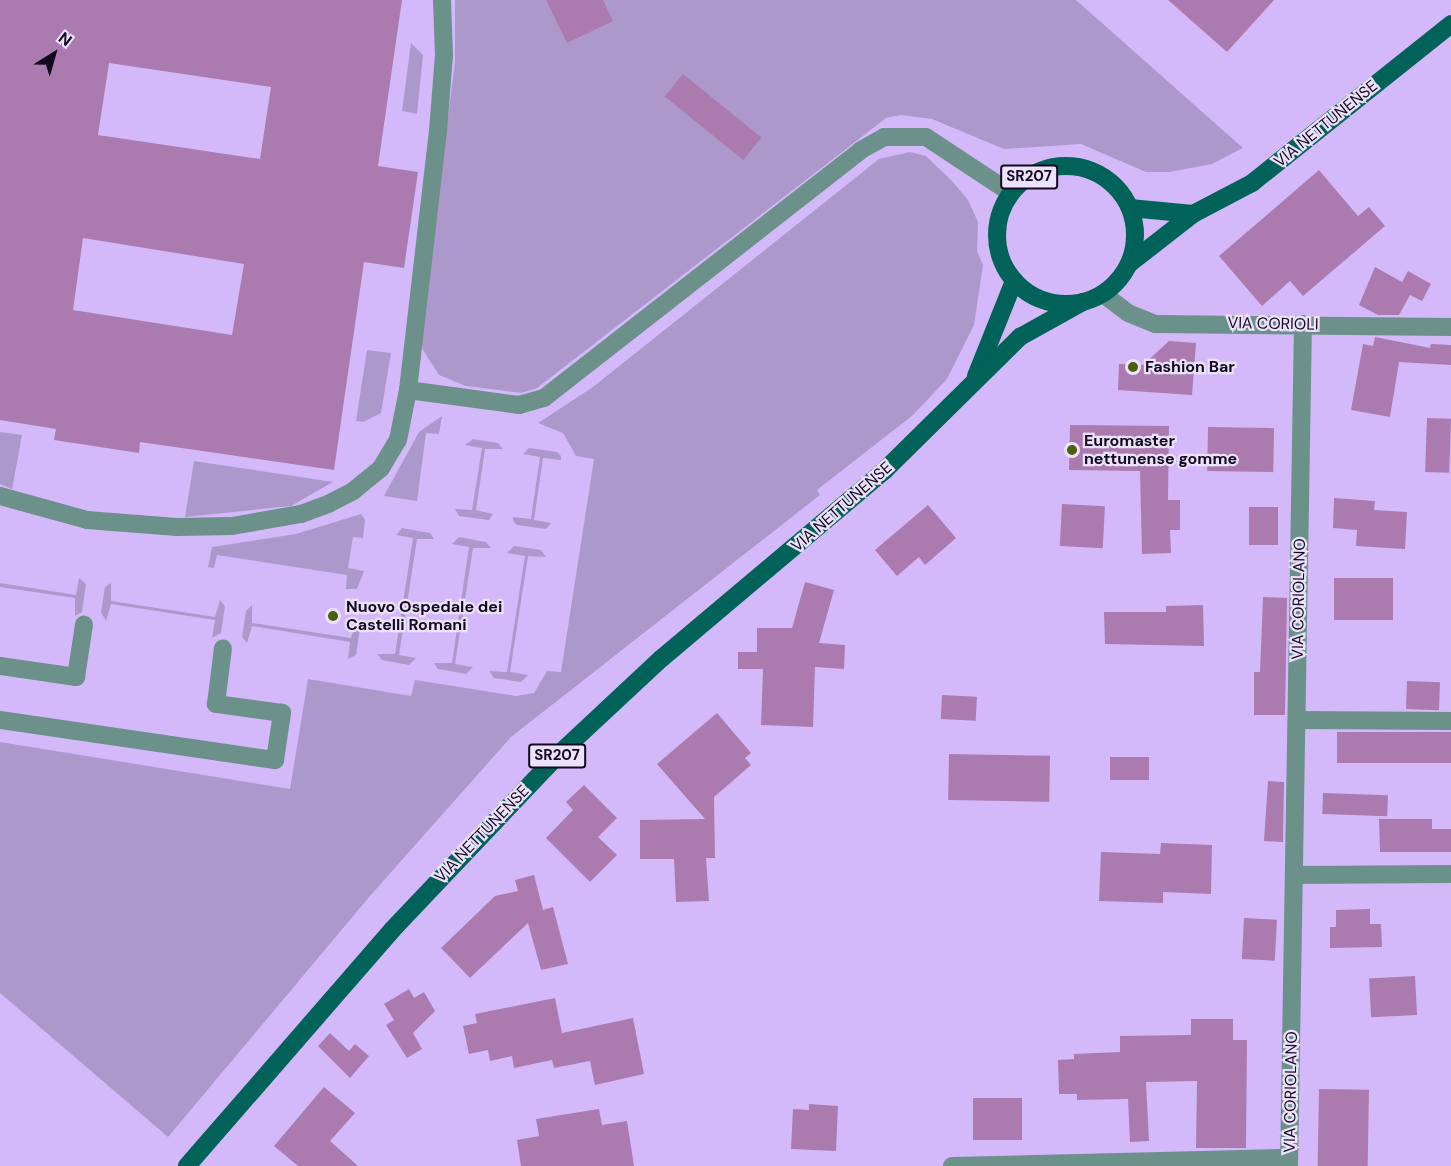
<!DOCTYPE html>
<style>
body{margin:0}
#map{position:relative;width:1451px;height:1166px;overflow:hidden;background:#d3b9fa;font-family:"DM Sans",sans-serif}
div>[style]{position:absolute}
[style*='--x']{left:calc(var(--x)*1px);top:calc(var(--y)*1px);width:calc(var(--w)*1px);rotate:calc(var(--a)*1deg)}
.green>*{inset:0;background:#ad98cc}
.building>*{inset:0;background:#ab7bb0;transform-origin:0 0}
.minor>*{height:18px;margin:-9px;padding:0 9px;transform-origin:9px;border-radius:9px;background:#6c918a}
.major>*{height:18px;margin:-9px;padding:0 9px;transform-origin:9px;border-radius:9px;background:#006258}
.major>.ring{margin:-9px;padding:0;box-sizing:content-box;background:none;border:18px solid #006258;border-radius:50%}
.dots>*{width:16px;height:16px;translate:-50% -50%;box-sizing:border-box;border:3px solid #ede2fd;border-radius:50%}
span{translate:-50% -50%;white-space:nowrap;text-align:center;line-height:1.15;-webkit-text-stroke:4.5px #ede2fd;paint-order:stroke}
.shield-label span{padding:2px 4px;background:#ede2fd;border:2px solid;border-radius:4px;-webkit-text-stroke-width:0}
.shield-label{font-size:15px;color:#13091f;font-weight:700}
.street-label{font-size:16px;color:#13091f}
.poi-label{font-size:16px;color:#13091f;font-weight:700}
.left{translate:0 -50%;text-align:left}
.north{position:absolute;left:24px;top:24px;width:60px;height:60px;-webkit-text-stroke:4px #ede2fd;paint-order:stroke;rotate:37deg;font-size:16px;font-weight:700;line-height:24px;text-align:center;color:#13091f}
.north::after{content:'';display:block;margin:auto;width:21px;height:27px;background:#13091f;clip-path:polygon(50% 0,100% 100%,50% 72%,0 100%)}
</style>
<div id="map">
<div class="green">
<i style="clip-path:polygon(455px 0,1076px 0,1243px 148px,1212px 164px,1169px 172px,1146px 172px,1081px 144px,1004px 149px,932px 119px,901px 115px,886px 118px,537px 388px,521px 393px,466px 386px,439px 375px,423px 350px,420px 335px,455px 62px)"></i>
<i style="clip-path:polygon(411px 43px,423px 55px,417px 114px,402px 111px)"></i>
<i style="clip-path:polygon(910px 152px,926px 156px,952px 181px,968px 200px,978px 222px,977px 251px,983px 265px,974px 325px,947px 379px,913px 415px,817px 490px,820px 495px,511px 737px,370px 896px,168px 1137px,0 993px,0 742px,290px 789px,308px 679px,411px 696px,415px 680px,516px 696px,534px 693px,547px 671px,561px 672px,594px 459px,576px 456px,563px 433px,538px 423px,593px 387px,879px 159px)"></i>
<i style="clip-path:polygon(367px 350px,391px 353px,381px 413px,363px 422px,356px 421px)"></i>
<i style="clip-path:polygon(442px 416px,439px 434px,426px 433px,417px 501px,384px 496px,419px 432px)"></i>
<i style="clip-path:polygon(0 432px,22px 435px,12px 489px,0 484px)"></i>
<i style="clip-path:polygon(473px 439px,498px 443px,503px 449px,485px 449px,476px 510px,493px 514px,489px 520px,459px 516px,455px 509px,472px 510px,482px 448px,465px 445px)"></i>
<i style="clip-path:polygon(529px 448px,557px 452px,561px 456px,561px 460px,543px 458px,534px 520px,551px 523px,546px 529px,517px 525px,513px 521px,513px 517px,531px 519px,540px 457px,523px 454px)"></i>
<i style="clip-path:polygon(194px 461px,333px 482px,291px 506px,185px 517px)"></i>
<i style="clip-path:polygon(361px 514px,365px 520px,363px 538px,353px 537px,348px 568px,364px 571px,357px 589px,346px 589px,347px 575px,217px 555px,214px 568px,208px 567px,212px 547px,296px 534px)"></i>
<i style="clip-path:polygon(402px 528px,430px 533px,434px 539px,417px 539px,399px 655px,416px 658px,409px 665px,382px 660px,377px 654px,395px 654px,413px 538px,396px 535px)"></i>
<i style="clip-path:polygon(459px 537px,486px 542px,491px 548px,473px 548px,455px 664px,473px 667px,466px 674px,438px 669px,434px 663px,452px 663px,469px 547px,452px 544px)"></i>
<i style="clip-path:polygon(514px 546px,541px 550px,546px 557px,528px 556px,510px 672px,528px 675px,521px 682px,494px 678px,489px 671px,507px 672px,525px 556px,507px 553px)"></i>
<i style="clip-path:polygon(79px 578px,86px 584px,82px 612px,75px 616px,75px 598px,0 587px,0 583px,76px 595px)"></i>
<i style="clip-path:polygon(111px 583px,111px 601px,215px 617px,220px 600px,225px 606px,221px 633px,212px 638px,215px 620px,111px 604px,106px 621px,101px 612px,105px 587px)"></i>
<i style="clip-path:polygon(252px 605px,252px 623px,351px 638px,356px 621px,360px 628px,356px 655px,348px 659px,350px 642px,252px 626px,247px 643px,242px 637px,246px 611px)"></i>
</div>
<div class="building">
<i style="clip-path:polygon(evenodd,0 0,402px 0,378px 166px,418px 172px,404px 268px,364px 262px,334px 470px,140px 442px,139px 453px,54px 440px,56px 429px,0 420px,0 0,109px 63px,271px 87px,260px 159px,98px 135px,109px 63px,0 0,83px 238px,244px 264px,232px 335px,73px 310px,83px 238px)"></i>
<i style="clip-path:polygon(546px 0,603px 0,613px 21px,567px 43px)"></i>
<i style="clip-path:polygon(1168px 0,1274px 0,1227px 52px)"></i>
<i style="left:683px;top:74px;width:101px;height:29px;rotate:39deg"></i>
<i style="clip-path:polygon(1319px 170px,1358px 216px,1369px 207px,1385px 226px,1303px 296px,1290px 281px,1262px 306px,1219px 256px)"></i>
<i style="clip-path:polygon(1375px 267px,1402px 282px,1408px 271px,1431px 284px,1422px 301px,1410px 295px,1399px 315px,1378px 315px,1359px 305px)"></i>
<i style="clip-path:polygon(1375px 337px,1430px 348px,1431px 344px,1451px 345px,1451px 365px,1399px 362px,1390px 417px,1351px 410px,1363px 344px,1373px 346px)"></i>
<i style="clip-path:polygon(1169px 341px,1196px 343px,1192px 395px,1118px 390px,1119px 364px,1143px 365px)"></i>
<i style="left:1427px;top:418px;width:24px;height:54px;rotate:2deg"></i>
<i style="clip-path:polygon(1070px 425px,1169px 426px,1168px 500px,1180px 500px,1180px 530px,1170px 530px,1171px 553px,1142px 554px,1140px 471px,1069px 470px)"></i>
<i style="left:1208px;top:427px;width:66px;height:44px;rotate:1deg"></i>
<i style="clip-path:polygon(1334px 498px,1375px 501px,1374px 510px,1407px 512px,1405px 549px,1356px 546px,1357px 530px,1333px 528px)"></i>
<i style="left:1062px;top:504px;width:43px;height:42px;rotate:3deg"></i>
<i style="clip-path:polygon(928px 505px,956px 538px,925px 565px,919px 557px,897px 576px,875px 550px)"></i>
<i style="left:1249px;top:507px;width:29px;height:38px"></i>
<i style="left:1334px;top:578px;width:59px;height:42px"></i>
<i style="clip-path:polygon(805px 582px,834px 590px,819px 643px,845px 645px,844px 669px,815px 667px,813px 727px,761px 725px,763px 669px,738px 669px,738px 652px,757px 652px,757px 628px,792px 628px)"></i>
<i style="clip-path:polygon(1263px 597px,1287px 598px,1285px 715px,1254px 715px,1254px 672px,1260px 672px)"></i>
<i style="clip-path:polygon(1203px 605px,1204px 646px,1105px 644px,1104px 612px,1166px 612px,1166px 606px)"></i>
<i style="left:1407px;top:681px;width:33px;height:28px;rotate:2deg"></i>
<i style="left:942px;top:695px;width:35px;height:24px;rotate:3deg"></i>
<i style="clip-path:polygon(717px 713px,751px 753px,745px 758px,751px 765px,714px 797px,715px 858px,706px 858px,709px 901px,676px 902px,674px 859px,640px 859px,640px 820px,705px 819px,657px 764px)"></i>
<i style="left:1337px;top:732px;width:114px;height:31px"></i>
<i style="left:949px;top:754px;width:101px;height:46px;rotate:1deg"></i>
<i style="left:1110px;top:757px;width:39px;height:23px"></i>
<i style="clip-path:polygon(1268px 781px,1284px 782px,1283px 842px,1264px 841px)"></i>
<i style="clip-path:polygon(584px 785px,617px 818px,598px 837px,617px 855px,590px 882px,546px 838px,573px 810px,566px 802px)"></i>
<i style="left:1323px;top:793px;width:65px;height:21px;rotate:2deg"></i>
<i style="clip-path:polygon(1379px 819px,1432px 819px,1432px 829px,1451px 829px,1451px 852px,1380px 852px)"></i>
<i style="clip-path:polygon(1161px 843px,1212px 845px,1211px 894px,1163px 892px,1163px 903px,1099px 901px,1101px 852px,1160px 854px)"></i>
<i style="clip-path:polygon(534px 875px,543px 910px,553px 907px,568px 964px,541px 970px,528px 923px,470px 978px,441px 948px,495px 896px,518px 891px,515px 880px)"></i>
<i style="clip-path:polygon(1370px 909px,1370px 924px,1381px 924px,1382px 947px,1330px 948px,1330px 927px,1336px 927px,1336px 910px)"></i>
<i style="left:1244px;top:918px;width:33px;height:41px;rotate:3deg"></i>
<i style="left:1415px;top:976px;width:39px;height:46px;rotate:87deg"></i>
<i style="clip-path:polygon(409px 989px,414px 998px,424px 992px,435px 1011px,413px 1033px,422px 1049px,407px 1058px,386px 1025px,394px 1020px,384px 1004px)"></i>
<i style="clip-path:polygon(555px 998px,562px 1033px,633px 1018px,644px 1074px,595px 1085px,590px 1061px,554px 1068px,552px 1060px,514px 1068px,512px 1056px,490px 1061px,488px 1050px,469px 1054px,463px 1026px,477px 1023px,475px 1014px)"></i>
<i style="clip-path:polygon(1191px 1019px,1233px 1019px,1233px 1040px,1247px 1040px,1246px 1148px,1196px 1148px,1197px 1081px,1146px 1082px,1149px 1141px,1130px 1142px,1128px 1099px,1077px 1100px,1077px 1094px,1059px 1094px,1058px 1060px,1074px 1059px,1074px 1054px,1120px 1052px,1120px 1036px,1191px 1035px)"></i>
<i style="clip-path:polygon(330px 1033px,349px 1051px,355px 1044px,369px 1056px,350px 1078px,318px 1046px)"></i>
<i style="clip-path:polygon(324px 1087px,355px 1113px,330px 1141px,358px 1166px,298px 1166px,274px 1146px)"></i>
<i style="left:1319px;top:1089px;width:50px;height:77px;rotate:1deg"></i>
<i style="left:973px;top:1098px;width:49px;height:42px"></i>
<i style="clip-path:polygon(809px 1104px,838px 1106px,836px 1151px,791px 1149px,793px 1109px,809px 1110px)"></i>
<i style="clip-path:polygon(599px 1109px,602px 1125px,627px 1121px,634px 1166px,521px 1166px,517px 1140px,539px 1136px,536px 1119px)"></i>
</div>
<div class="minor">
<i style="--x:1103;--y:294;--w:31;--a:37"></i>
<i style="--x:1128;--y:313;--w:29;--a:22"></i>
<i style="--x:1155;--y:324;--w:296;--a:0.6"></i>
<i style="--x:408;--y:390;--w:112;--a:7.7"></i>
<i style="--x:519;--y:405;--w:26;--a:-16"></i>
<i style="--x:544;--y:398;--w:402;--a:-38"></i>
<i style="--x:861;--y:150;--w:26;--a:-29"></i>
<i style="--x:884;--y:137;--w:42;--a:0"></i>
<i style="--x:926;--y:137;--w:102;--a:33.4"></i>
<i style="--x:0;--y:496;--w:90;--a:15.4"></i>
<i style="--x:87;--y:520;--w:90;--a:4.4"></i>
<i style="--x:177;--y:527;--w:55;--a:-1"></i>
<i style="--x:232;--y:526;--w:70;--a:-9.9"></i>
<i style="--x:301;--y:514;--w:29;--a:-20"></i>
<i style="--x:328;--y:504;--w:28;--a:-27"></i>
<i style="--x:353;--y:491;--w:36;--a:-39"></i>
<i style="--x:381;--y:468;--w:33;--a:-59"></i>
<i style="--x:398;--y:440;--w:51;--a:-78.7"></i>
<i style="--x:408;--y:390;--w:261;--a:-83.4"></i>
<i style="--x:438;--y:131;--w:76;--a:-85.5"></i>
<i style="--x:444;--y:55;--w:55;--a:-92.1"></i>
<i style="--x:0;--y:666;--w:77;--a:8.2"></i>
<i style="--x:76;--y:677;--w:53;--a:-81.3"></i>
<i style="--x:0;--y:720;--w:278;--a:8.3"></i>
<i style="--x:275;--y:760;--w:48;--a:-81.5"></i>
<i style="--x:282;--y:713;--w:67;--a:-172.2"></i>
<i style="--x:216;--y:704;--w:56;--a:-82.9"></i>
<i style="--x:1297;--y:720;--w:154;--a:0.4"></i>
<i style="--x:1295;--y:875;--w:156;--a:-0.4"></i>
<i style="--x:952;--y:1166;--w:337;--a:-1.4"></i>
<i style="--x:1289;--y:1166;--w:842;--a:-89.05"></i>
</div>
<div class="major">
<i class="ring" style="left:997px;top:166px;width:120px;height:120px"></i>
<i style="--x:1130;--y:208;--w:63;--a:5.4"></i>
<i style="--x:1129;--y:264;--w:81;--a:-38"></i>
<i style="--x:1193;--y:214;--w:67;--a:-27.7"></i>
<i style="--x:1252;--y:183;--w:255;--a:-38.6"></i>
<i style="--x:976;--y:376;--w:102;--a:-68.2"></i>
<i style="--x:187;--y:1166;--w:313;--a:-49"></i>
<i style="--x:392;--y:930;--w:244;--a:-46.5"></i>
<i style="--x:560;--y:753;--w:139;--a:-43"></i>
<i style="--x:662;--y:658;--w:292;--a:-40.1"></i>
<i style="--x:885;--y:470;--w:190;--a:-44.6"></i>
<i style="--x:1020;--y:337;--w:72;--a:-29.1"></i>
</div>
<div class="dots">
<i style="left:1133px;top:367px;background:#4b5f07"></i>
<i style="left:1072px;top:450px;background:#4b5f07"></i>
<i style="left:333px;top:616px;background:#4b5f07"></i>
</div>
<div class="shield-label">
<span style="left:1029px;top:177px">SR207</span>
<span style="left:557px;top:756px">SR207</span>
</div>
<div class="street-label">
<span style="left:1326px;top:124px;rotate:-39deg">VIA NETTUNENSE</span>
<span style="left:1273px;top:324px;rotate:1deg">VIA CORIOLI</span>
<span style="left:842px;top:507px;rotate:-41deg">VIA NETTUNENSE</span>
<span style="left:1299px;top:599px;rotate:-89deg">VIA CORIOLANO</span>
<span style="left:482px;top:834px;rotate:-46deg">VIA NETTUNENSE</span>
<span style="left:1291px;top:1092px;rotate:-89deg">VIA CORIOLANO</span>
</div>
<div class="poi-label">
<span class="left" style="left:1145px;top:367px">Fashion Bar</span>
<span class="left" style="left:1084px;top:450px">Euromaster<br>nettunense gomme</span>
<span class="left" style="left:346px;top:616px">Nuovo Ospedale dei<br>Castelli Romani</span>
</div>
<div class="north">N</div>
</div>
